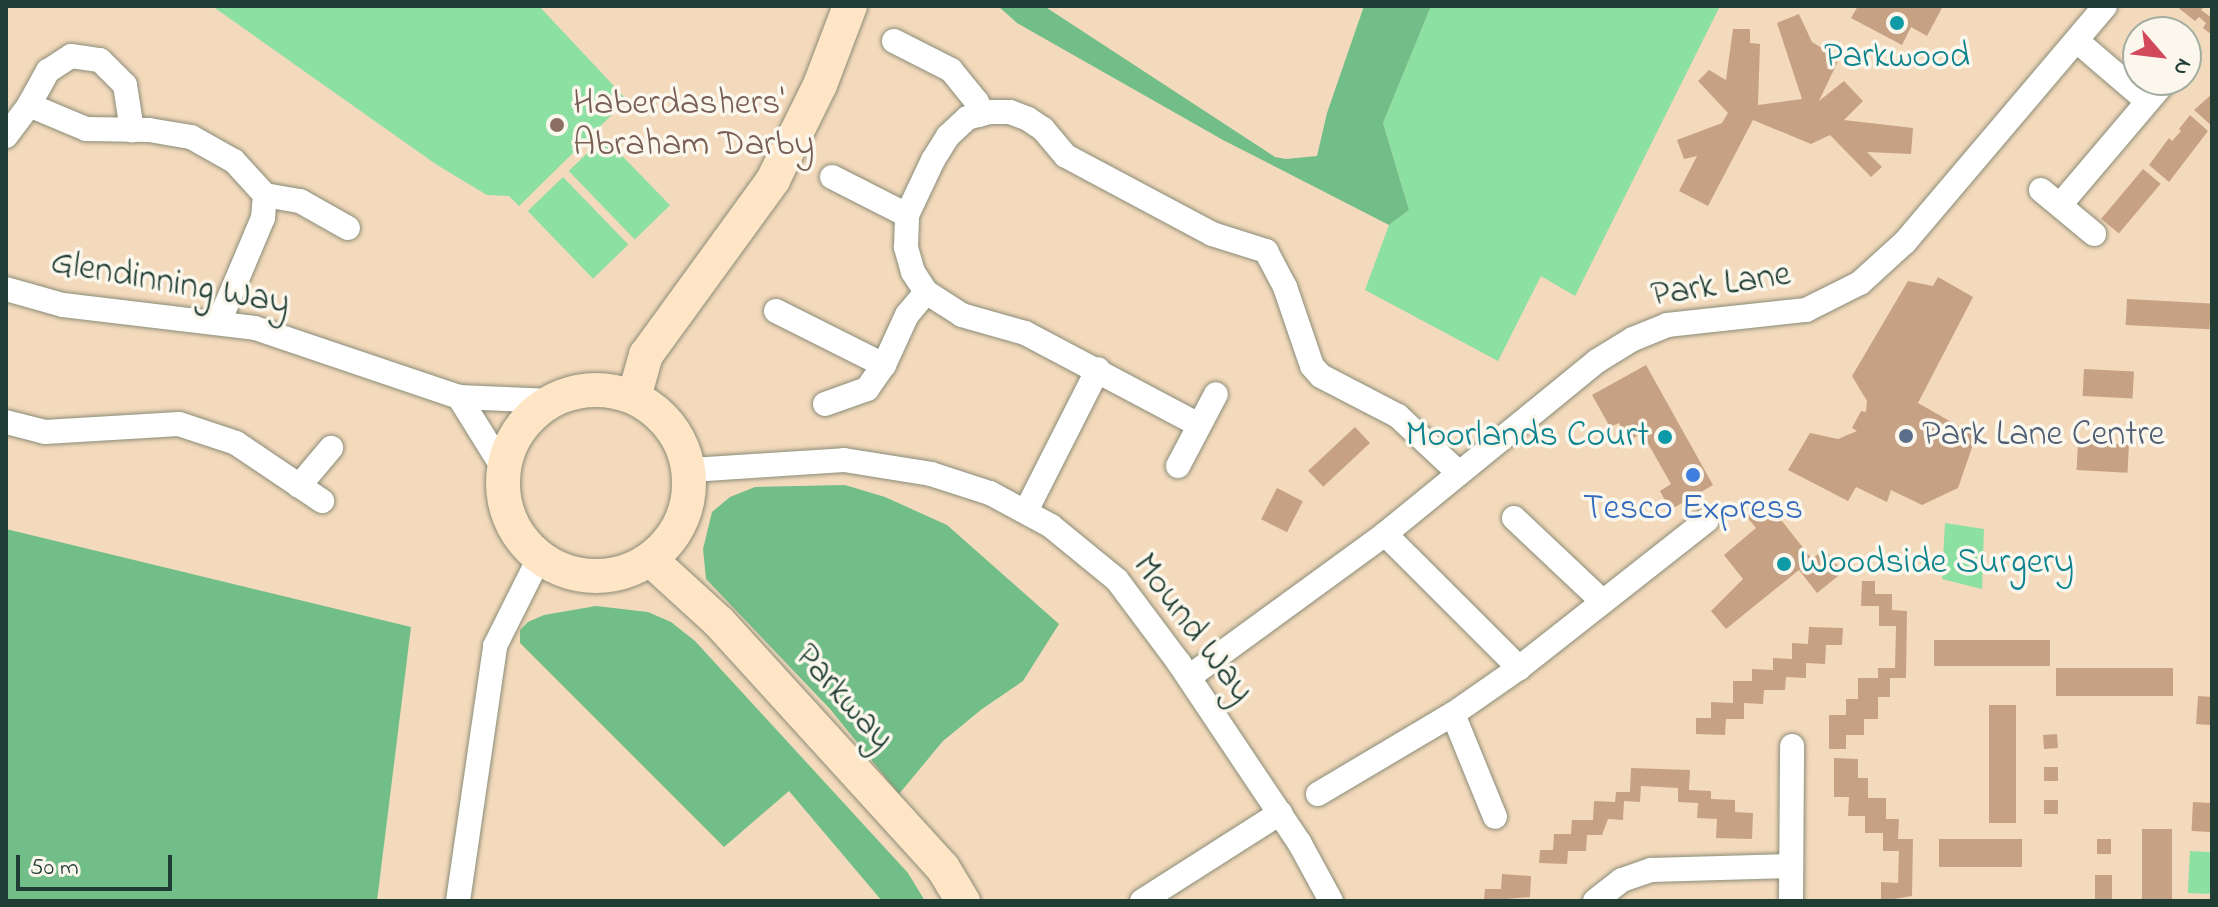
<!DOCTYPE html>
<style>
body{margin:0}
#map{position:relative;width:2218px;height:907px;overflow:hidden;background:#f4dabc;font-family:"Indie Flower",sans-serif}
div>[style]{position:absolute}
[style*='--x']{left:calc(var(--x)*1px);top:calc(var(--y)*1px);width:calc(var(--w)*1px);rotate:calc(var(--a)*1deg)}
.green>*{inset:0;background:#8ce0a2;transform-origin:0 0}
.forest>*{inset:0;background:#71be88}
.building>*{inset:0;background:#c7a183;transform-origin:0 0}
.roads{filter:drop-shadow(0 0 2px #8a8c78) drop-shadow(0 0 2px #8a8c78)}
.minor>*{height:24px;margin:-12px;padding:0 12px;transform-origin:12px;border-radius:12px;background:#fff}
.secondary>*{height:34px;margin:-17px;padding:0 17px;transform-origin:17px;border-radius:17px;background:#fee5c5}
.secondary>.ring{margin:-17px;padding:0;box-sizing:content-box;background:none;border:34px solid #fee5c5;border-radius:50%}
.dots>*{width:22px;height:22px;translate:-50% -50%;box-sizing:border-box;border:4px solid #fbf7ec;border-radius:50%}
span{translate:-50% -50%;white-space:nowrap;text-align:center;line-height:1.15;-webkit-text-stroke:7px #fbf7ec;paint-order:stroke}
.culture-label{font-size:36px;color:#0d838f}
.right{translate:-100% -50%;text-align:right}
.left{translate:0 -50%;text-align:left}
.education-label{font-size:36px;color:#785e54}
.street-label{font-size:36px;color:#1f3d34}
.service-label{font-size:36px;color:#4e5e75}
.shop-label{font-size:36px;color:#366cbe}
.frame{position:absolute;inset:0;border:8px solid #1f3d34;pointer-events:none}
.north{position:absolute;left:2122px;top:16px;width:80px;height:80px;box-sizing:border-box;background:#fbf7ec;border:2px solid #a3ada2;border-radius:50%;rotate:118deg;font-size:22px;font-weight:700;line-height:32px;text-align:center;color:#1f3d34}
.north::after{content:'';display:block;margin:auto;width:28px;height:36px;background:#d1495b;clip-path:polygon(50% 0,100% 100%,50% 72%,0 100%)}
.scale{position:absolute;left:16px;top:855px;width:156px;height:36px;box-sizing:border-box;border:4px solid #1f3d34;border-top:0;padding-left:10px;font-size:24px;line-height:28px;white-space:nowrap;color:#1f3d34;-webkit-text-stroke:6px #fbf7ec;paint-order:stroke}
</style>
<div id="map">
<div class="green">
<i style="clip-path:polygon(212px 6px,539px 6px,627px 100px,519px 206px,509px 196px,487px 195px,437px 165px)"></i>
<i style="clip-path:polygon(1431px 6px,1720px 6px,1575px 296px,1541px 276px,1498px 361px,1365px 290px,1389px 225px,1409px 210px,1383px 123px)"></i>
<i style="left:604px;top:137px;width:95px;height:49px;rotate:46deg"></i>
<i style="left:563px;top:177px;width:94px;height:49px;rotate:46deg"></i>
<i style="clip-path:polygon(1945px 523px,1984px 529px,1982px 589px,1942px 579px)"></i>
<i style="left:2190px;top:851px;width:22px;height:42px;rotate:3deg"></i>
</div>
<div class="forest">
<i style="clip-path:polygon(998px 6px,1044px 6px,1275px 157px,1286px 159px,1317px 156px,1327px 113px,1364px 6px,1431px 6px,1383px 123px,1409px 210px,1389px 225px,1223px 140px,1017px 23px)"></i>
<i style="clip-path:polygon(845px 485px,885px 497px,947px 525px,1059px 624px,1023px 681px,982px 709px,943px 741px,899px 794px,830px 709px,706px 579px,703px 549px,712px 512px,730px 497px,755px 487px)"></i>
<i style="clip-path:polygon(6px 529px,411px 627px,377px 901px,6px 901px)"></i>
<i style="clip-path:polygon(596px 606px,648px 612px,671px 622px,695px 641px,908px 873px,925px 901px,882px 901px,789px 791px,724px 847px,520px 643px,520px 630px,528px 622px,544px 615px)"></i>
</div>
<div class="building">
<i style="clip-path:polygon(1858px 6px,1943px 6px,1927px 36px,1911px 27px,1902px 45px,1851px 18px)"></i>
<i style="clip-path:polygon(2176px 6px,2205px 6px,2201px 10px,2212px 18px,2212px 35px,2203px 28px,2206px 23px,2199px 17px,2195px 21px)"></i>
<i style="clip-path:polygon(1799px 14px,1812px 42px,1839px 59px,1819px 101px,1844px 81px,1863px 101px,1844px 120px,1913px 128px,1911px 154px,1867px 152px,1882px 167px,1871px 177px,1830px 135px,1811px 144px,1753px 120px,1708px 206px,1679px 191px,1697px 156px,1684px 159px,1677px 140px,1722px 123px,1728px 113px,1698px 81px,1709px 70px,1726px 80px,1733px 29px,1750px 29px,1750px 43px,1760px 44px,1758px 105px,1802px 99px,1777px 23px)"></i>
<i style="clip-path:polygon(2212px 94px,2212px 126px,2194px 110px)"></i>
<i style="clip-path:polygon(2190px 115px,2208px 131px,2169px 182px,2149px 165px,2169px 138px,2172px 141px,2181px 131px,2179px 129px)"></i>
<i style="left:2143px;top:169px;width:23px;height:65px;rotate:40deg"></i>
<i style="clip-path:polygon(1938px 277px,1973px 297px,1918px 403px,1976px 436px,1958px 488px,1922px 505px,1891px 490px,1887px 502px,1856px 487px,1848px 501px,1788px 470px,1810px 433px,1838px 439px,1857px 431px,1852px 428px,1861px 411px,1866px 412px,1867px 401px,1852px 376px,1908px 281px,1933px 286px)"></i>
<i style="left:2127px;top:299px;width:84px;height:26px;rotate:3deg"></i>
<i style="clip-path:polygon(1646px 365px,1713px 485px,1670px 510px,1660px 491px,1671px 484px,1642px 433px,1629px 441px,1619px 423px,1610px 427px,1592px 395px)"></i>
<i style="left:2084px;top:369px;width:50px;height:27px;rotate:3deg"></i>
<i style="left:1355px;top:427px;width:22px;height:64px;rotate:47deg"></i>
<i style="left:2078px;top:442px;width:51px;height:28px;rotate:3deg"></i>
<i style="left:1277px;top:488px;width:29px;height:35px;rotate:27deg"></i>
<i style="clip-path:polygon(1757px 507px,1766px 518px,1774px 511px,1812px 559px,1824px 549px,1843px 572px,1817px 593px,1799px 570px,1726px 629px,1711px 611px,1743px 579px,1724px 555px,1756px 528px,1746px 516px)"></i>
<i style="clip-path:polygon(1862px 581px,1875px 581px,1875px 594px,1892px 594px,1892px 610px,1907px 611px,1906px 678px,1890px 678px,1890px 697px,1878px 697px,1878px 719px,1864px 719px,1864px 735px,1846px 735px,1846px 749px,1829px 749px,1829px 715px,1846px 715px,1846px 699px,1858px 699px,1858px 678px,1878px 678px,1878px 668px,1895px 668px,1896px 626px,1879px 626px,1879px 606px,1861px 606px)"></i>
<i style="clip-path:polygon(1809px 627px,1843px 628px,1842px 645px,1826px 645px,1825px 664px,1806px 663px,1806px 678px,1786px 677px,1785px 690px,1764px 690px,1763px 704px,1744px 703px,1744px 719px,1726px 719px,1725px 735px,1696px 734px,1696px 718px,1711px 718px,1711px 702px,1733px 703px,1733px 681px,1752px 681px,1752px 669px,1773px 670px,1773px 658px,1792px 659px,1792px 643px,1808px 644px)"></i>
<i style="left:2050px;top:640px;width:26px;height:116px;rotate:90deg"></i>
<i style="left:2173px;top:668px;width:28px;height:117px;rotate:90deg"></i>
<i style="left:2198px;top:696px;width:14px;height:28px;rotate:4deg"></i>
<i style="left:2016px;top:705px;width:118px;height:27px;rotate:90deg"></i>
<i style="left:2057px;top:734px;width:14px;height:14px;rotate:86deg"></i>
<i style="clip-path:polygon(1834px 758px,1858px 759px,1858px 778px,1868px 778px,1868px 798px,1886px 798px,1886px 819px,1899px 819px,1898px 839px,1913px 839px,1912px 896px,1881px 901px,1881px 882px,1898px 883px,1899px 851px,1883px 851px,1883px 833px,1865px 833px,1865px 816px,1848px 816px,1849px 797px,1834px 797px)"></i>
<i style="left:2044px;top:767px;width:14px;height:14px"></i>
<i style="clip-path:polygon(1631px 768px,1690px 770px,1689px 790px,1711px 791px,1711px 799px,1735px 800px,1735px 812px,1753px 813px,1752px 839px,1716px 838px,1717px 819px,1697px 818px,1698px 803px,1678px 802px,1678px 788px,1641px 786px,1640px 802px,1624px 801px,1623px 820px,1608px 819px,1602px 835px,1587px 835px,1586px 851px,1568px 851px,1567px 864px,1539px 863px,1540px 850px,1553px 850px,1554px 834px,1571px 834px,1572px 820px,1593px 820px,1594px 801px,1615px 802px,1616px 792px,1630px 792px)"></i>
<i style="left:2044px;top:800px;width:14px;height:14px"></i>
<i style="left:2193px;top:802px;width:19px;height:29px;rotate:3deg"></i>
<i style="left:2172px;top:829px;width:72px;height:30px;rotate:90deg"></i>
<i style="left:2022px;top:839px;width:28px;height:83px;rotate:90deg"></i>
<i style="left:2097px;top:839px;width:14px;height:15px"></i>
<i style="clip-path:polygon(1502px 874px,1531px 876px,1530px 897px,1484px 901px,1485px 889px,1501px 889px)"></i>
<i style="left:2112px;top:875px;width:26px;height:17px;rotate:90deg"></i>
</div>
<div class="roads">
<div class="minor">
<i style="--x:894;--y:41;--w:64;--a:27"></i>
<i style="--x:951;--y:70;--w:41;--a:50.9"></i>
<i style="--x:977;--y:102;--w:13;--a:81"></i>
<i style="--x:2077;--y:41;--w:92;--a:40.6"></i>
<i style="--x:29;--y:105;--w:39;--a:-61"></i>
<i style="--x:48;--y:71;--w:27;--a:-33"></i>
<i style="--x:71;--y:56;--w:29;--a:8"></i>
<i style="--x:100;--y:60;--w:35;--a:45"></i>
<i style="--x:125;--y:85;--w:46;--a:81.2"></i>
<i style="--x:6;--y:136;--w:39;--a:-53"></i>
<i style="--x:29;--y:105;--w:62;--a:22.8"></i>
<i style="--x:86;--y:129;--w:63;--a:0.9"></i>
<i style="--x:149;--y:130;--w:43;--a:9.5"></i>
<i style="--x:191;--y:137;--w:49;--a:29.2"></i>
<i style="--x:234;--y:161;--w:46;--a:47.6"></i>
<i style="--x:265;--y:195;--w:36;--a:10"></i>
<i style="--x:300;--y:201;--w:55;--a:29.4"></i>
<i style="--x:832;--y:177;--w:84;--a:26.9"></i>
<i style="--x:2041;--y:190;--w:69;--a:39.7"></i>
<i style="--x:2060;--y:205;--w:164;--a:-49.7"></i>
<i style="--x:6;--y:289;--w:59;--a:15.7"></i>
<i style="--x:63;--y:305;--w:193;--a:6.8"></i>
<i style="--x:255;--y:328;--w:215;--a:18.7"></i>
<i style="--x:459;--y:397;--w:93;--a:2.5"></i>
<i style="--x:776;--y:311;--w:121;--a:26.6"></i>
<i style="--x:219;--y:322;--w:113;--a:-67.1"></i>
<i style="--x:263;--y:218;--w:23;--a:-85"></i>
<i style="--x:459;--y:397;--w:87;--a:58.1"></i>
<i style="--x:825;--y:404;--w:45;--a:-19.7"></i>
<i style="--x:867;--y:389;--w:29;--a:-55"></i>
<i style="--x:884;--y:365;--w:55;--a:-65.3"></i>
<i style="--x:907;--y:315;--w:30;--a:-50"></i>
<i style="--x:6;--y:422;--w:40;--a:14.4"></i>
<i style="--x:45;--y:432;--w:134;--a:-3.4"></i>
<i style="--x:179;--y:424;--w:60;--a:18.4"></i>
<i style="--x:236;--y:443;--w:104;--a:34"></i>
<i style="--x:1199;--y:425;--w:197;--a:-152.1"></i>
<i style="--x:1025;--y:333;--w:66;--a:-164.1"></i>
<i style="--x:962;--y:315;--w:43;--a:-147.4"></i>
<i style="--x:926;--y:292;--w:24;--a:-123"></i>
<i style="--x:913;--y:272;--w:26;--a:-106"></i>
<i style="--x:906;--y:247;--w:32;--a:-88"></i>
<i style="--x:907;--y:215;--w:61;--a:-64.7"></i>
<i style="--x:933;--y:160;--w:28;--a:-58"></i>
<i style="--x:948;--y:136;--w:26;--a:-43"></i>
<i style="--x:967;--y:118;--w:24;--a:-15"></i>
<i style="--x:990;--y:112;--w:20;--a:0"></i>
<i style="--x:1010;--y:112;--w:19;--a:21"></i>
<i style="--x:1028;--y:119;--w:18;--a:34"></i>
<i style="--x:1043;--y:129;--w:35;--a:50"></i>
<i style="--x:1066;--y:156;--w:166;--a:28.1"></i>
<i style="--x:1212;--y:234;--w:57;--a:17.5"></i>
<i style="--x:1266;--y:251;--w:41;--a:62.2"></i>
<i style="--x:1285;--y:287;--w:83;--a:71.1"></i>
<i style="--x:1312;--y:366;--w:13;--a:48"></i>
<i style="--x:1321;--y:376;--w:87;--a:27.5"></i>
<i style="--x:1398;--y:416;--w:83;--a:43.1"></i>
<i style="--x:1178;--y:466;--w:81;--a:-62.2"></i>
<i style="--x:691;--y:470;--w:153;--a:-3.7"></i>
<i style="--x:844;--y:460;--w:88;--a:9.1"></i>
<i style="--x:931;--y:474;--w:62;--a:17.9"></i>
<i style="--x:990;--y:493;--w:69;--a:28.4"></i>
<i style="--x:1051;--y:526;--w:85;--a:39.3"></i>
<i style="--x:1117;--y:580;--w:104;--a:53.2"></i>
<i style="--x:1179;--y:663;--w:216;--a:56.2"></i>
<i style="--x:1299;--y:842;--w:67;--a:61.5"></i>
<i style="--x:299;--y:486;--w:50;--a:-49.9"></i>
<i style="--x:1026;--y:511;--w:159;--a:-63.1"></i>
<i style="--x:1514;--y:518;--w:122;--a:43.3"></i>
<i style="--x:1385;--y:534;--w:190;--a:45"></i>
<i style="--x:1189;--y:677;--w:243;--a:-36.1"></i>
<i style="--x:1385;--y:534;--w:274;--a:-39.2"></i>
<i style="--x:1597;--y:361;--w:42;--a:-31.4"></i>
<i style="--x:1633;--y:339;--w:37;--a:-22"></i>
<i style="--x:1667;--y:325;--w:140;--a:-6.2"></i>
<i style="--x:1806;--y:310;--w:60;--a:-26.6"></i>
<i style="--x:1860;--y:283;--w:61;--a:-42.3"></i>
<i style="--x:1905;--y:242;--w:309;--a:-49.7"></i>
<i style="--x:1453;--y:714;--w:111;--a:67.8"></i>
<i style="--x:1318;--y:794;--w:157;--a:-30.7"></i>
<i style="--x:1453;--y:714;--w:80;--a:-34.9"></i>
<i style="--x:1519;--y:668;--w:239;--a:-38.2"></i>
<i style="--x:458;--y:901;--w:258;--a:-81.7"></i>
<i style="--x:495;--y:646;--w:96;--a:-63.4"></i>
<i style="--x:1142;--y:901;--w:164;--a:-32.5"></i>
<i style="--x:1595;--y:901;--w:34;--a:-38"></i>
<i style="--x:1622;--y:880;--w:31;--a:-19"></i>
<i style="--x:1651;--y:870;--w:139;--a:-1.6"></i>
<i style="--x:1791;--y:901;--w:155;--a:-89.6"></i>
</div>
<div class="secondary">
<i class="ring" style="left:503px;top:390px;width:152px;height:152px"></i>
<i style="--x:634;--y:397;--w:44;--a:-74.1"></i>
<i style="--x:646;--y:355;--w:216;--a:-54"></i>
<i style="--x:773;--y:180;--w:106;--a:-63.7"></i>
<i style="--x:820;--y:85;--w:85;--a:-69.2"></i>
<i style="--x:651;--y:560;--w:92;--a:42.4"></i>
<i style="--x:719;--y:622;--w:333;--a:47.7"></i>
<i style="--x:943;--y:868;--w:39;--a:59"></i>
</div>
</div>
<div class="dots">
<i style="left:1897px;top:23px;background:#0f9aa8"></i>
<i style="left:557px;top:125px;background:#8d6e63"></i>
<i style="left:1906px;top:436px;background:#5c6f8a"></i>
<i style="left:1665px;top:437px;background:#0f9aa8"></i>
<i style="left:1693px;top:475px;background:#3f7fe0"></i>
<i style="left:1784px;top:564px;background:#0f9aa8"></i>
</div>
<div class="culture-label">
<span style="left:1897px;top:58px">Parkwood</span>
<span class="right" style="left:1649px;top:437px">Moorlands Court</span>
<span class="left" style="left:1800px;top:564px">Woodside Surgery</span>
</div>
<div class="education-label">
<span class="left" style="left:573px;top:125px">Haberdashers'<br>Abraham Darby</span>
</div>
<div class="street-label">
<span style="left:170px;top:284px;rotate:10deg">Glendinning Way</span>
<span style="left:1721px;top:286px;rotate:-9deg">Park Lane</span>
<span style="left:1192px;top:629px;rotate:53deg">Mound Way</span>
<span style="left:843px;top:698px;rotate:48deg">Parkway</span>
</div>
<div class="service-label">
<span class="left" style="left:1922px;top:436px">Park Lane Centre</span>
</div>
<div class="shop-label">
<span style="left:1693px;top:510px">Tesco Express</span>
</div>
<div class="frame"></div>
<div class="north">N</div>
<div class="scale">50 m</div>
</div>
